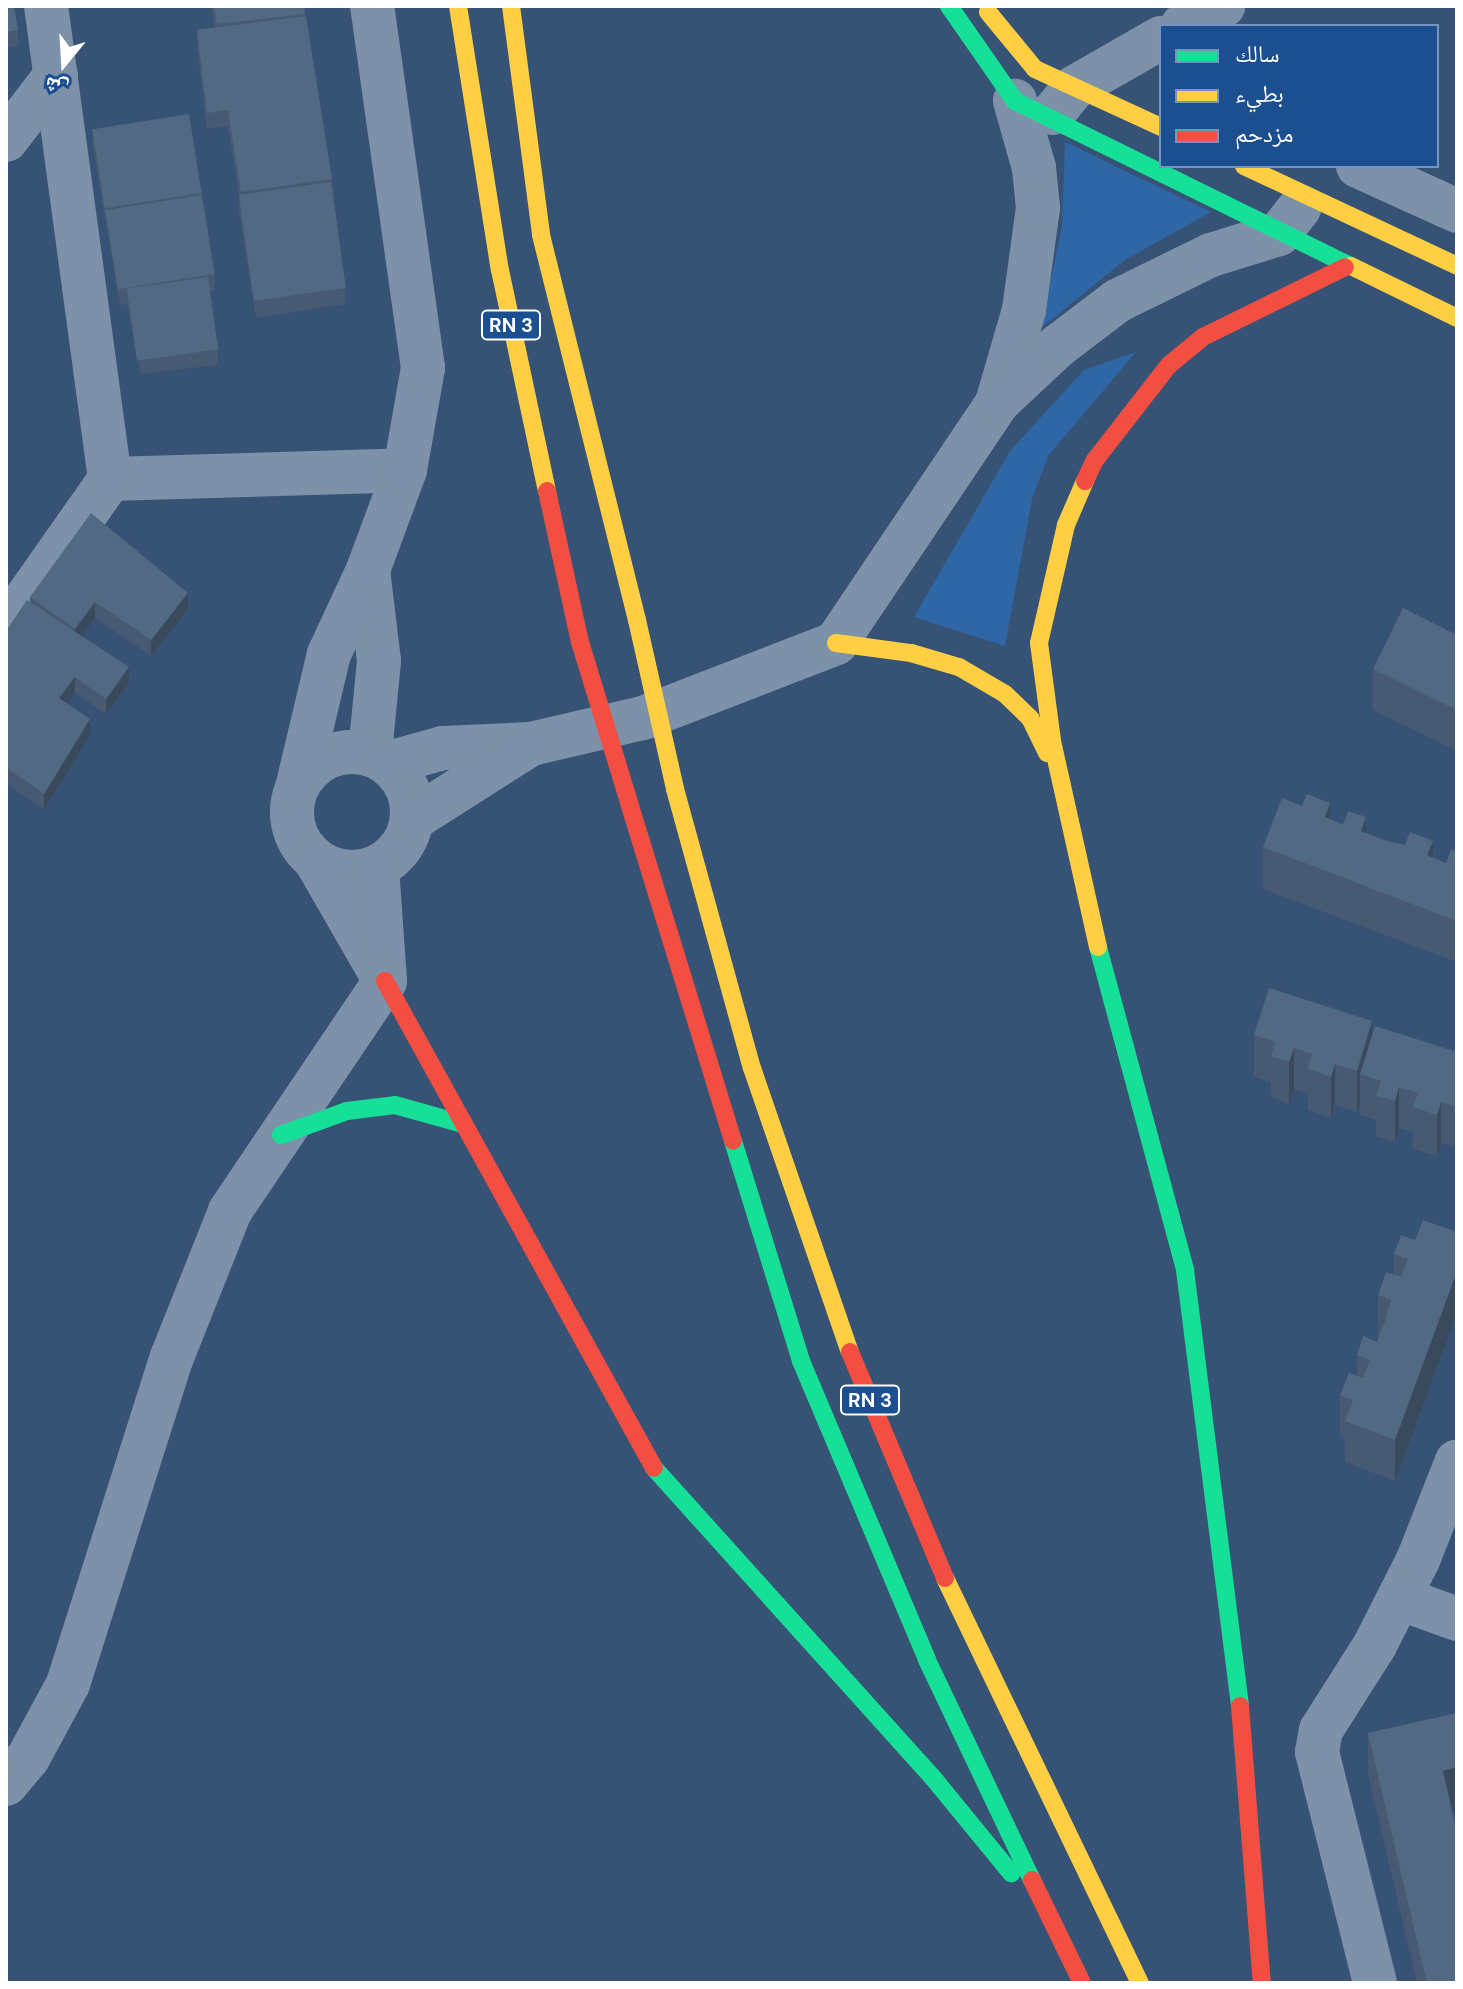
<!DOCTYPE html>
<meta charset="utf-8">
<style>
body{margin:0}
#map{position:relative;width:1463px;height:1989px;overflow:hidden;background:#365274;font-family:"DM Sans","Noto Naskh Arabic",sans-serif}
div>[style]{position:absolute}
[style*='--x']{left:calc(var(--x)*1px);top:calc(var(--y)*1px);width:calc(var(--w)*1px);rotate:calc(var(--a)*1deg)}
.green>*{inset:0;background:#2f66a5}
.street>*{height:44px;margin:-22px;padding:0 22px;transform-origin:22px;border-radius:22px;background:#7d92a8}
.street>.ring{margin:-22px;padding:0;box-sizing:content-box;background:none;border:44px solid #7d92a8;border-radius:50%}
.fast>*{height:18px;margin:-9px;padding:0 9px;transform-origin:9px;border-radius:9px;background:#16e098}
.slow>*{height:18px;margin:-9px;padding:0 9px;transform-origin:9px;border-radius:9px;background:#ffcf43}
.jam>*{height:18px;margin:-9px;padding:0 9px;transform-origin:9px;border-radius:9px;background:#f24e42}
.slow-bridge>*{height:18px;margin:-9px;padding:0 9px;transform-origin:9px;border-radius:9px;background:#ffcf43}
.jam-bridge>*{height:18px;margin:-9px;padding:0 9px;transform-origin:9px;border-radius:9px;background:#f24e42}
.wall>*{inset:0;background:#475a72}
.shaded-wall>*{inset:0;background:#394a5c}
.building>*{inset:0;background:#526984;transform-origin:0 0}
span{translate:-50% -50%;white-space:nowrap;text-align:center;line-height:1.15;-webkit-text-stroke:8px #1b4f8f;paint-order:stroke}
.shield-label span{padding:2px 6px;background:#1b4f8f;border:2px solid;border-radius:6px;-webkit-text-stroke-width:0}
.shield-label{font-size:20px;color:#fff;font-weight:700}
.frame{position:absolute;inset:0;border:8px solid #fff;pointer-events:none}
.legend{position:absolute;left:1159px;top:24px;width:280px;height:144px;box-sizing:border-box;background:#1b4f8f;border:2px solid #7695bc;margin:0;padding:10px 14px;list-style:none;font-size:24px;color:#fff}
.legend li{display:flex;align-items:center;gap:16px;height:40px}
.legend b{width:40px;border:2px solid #7695bc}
.north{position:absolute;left:24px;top:24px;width:80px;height:80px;-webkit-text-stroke:6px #1b4f8f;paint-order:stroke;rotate:198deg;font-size:22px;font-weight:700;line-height:32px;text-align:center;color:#fff}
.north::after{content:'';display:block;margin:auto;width:28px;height:36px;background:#fff;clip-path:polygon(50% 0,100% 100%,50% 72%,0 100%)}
</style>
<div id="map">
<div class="green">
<i style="clip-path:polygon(1065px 142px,1211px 212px,1125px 260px,1041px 328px,1062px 226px)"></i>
<i style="clip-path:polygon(1136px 352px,1048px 456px,1032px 499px,1005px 646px,914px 617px,1010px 451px,1084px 370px)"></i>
</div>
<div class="street">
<i style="--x:1182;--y:26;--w:46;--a:-26"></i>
<i style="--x:1053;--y:113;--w:34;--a:-50"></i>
<i style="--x:1075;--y:87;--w:99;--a:-29.7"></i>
<i style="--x:6;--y:140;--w:82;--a:-52.4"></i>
<i style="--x:1358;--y:166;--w:109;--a:24.4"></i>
<i style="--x:997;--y:403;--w:97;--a:-73.8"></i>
<i style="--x:1024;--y:310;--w:103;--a:-82.2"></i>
<i style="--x:1038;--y:208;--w:40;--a:-95.7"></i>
<i style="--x:1034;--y:168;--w:70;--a:-105.8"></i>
<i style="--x:110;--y:479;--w:295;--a:-1.7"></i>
<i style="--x:368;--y:570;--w:92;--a:83.1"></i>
<i style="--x:379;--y:661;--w:92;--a:95.6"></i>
<i style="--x:6;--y:627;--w:181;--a:-54.9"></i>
<i style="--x:110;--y:479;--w:477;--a:-97.7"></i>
<i class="ring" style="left:292px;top:752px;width:76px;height:76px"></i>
<i style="--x:389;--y:763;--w:56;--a:-15.5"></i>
<i style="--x:443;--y:748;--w:88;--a:-2.6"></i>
<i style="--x:531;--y:744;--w:115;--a:-13.1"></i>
<i style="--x:643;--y:718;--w:207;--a:-21.2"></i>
<i style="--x:836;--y:643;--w:289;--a:-56.1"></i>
<i style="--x:997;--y:403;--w:83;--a:-43.1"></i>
<i style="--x:1058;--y:346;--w:74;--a:-37.3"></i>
<i style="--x:1117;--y:301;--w:105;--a:-26.1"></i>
<i style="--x:1211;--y:255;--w:71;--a:-17.2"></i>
<i style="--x:1279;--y:234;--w:33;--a:-52"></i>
<i style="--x:298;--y:784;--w:134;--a:-76.6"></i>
<i style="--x:329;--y:654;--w:93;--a:-65.1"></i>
<i style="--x:368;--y:570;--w:107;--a:-69.7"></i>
<i style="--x:405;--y:470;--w:104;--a:-80"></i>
<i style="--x:423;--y:368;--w:366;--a:-98"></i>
<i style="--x:413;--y:819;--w:138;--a:-32.5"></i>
<i style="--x:316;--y:861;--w:138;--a:60.1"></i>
<i style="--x:385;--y:981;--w:114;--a:-94"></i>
<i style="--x:1399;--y:1598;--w:62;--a:19.9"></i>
<i style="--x:6;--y:1784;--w:34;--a:-50"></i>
<i style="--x:28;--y:1758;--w:84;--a:-61.6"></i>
<i style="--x:68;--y:1684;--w:343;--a:-72.4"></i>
<i style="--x:172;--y:1357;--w:157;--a:-68.3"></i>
<i style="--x:230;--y:1211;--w:277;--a:-56"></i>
<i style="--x:1375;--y:1983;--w:238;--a:-104.1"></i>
<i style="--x:1317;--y:1752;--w:22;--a:-80"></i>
<i style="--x:1321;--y:1730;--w:101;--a:-57.6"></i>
<i style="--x:1375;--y:1645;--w:95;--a:-63.2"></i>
<i style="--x:1418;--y:1560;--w:106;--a:-68.5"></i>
</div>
<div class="fast">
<i style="--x:949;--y:6;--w:116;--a:55.2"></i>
<i style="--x:1015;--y:101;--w:374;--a:26.2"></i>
<i style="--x:1098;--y:947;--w:335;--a:74.9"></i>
<i style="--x:1185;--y:1270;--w:439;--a:82.8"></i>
<i style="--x:281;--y:1135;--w:70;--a:-20"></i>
<i style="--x:347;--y:1111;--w:48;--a:-7.1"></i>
<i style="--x:395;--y:1105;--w:71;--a:15.6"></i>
<i style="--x:733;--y:1141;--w:230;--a:72.8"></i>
<i style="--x:801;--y:1361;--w:324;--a:67.1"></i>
<i style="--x:927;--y:1660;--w:244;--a:64.5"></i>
<i style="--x:654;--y:1468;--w:418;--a:48"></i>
<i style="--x:934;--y:1779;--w:122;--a:50.7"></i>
</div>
<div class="slow">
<i style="--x:458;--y:6;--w:267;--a:81"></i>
<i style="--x:500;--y:270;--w:226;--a:78"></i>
<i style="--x:511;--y:6;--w:231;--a:82.5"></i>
<i style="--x:541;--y:235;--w:397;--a:76"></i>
<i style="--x:988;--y:12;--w:74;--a:50.5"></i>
<i style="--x:1035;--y:69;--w:139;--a:24.7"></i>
<i style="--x:1244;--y:166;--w:235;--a:25.1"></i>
<i style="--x:1351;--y:266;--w:118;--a:26.1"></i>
<i style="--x:1085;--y:481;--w:48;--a:113.4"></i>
<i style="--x:1066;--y:525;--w:121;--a:102.9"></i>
<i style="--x:1039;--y:643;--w:99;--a:82.4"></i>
<i style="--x:1052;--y:741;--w:211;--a:77.4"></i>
<i style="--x:836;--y:643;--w:76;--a:7.6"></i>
<i style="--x:911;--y:653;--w:50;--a:16.3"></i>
<i style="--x:959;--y:667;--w:53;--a:30.4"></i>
<i style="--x:1005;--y:694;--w:35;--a:44"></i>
<i style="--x:1030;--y:718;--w:39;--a:64"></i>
<i style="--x:675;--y:789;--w:289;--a:74.6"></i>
<i style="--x:752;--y:1068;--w:300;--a:71"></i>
<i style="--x:945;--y:1578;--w:449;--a:64.3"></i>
</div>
<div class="jam">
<i style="--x:1085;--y:481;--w:23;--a:-65"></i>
<i style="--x:1095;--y:460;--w:120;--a:-52.1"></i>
<i style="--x:1169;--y:365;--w:44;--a:-39.5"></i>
<i style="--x:1203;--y:337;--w:158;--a:-26.2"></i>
<i style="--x:547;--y:491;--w:155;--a:77.7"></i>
<i style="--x:630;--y:806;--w:350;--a:72.9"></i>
<i style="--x:385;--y:981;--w:556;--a:61.09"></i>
<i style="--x:850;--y:1352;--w:245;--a:67.2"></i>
<i style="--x:1240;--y:1706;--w:278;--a:85.5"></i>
<i style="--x:1032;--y:1880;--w:114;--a:64.1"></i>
</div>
<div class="slow-bridge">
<i style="--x:637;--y:620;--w:173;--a:77.3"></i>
</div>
<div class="jam-bridge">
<i style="--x:580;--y:642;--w:171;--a:73"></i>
</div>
<div class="wall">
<i style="clip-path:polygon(6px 6px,18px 30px,18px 46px,6px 48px)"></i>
<i style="clip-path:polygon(211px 6px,304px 6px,332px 179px,345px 288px,345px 304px,256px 318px,239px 212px,239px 196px,228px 126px,207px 129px,197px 46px,197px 30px,215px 28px)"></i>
<i style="clip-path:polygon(189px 114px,215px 274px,215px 290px,210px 291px,218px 349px,218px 365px,141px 374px,127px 304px,120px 305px,93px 148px,93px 133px)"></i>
<i style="clip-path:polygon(30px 597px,188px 609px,151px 656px,95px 618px,81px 636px,129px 683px,106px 714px,75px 693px,67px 703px,90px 735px,44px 810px,6px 783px,6px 631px,30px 602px)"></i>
<i style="clip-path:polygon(1457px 635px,1457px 751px,1373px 710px,1373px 669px)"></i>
<i style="clip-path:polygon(1330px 819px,1446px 863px,1457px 851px,1457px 962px,1263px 889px,1263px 847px)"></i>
<i style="clip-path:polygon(1254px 1035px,1372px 1035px,1457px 1052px,1457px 1148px,1441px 1143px,1437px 1156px,1413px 1149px,1413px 1132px,1399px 1128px,1395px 1142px,1376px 1136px,1376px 1120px,1360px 1115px,1360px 1101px,1357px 1112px,1335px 1105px,1331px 1118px,1308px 1110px,1308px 1094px,1294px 1089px,1289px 1104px,1271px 1097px,1271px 1082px,1254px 1077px)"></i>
<i style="clip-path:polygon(1457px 1232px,1457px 1313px,1395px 1481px,1345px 1462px,1345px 1438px,1340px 1436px,1340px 1395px,1357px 1376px,1357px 1355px,1377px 1342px,1379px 1337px,1378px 1336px,1378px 1295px,1394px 1275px,1394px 1254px,1415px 1240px)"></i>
<i style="clip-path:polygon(1457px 1713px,1457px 1809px,1452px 1810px,1457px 1983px,1417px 1983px,1368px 1774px,1368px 1733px)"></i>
</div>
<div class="shaded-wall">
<i style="clip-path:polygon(188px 593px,188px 609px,151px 656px,151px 640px)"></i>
<i style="clip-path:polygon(95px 602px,95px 618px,75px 645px,75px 629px)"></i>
<i style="clip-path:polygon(129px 667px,129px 683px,106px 714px,106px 699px)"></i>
<i style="clip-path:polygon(75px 677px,75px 693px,59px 714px,59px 698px)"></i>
<i style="clip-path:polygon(90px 719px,90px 735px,44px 810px,44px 794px)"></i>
<i style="clip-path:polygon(1330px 803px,1330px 844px,1325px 817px)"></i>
<i style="clip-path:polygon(1366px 817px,1366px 858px,1361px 831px)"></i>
<i style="clip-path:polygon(1433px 841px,1433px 882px,1427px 855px)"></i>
<i style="clip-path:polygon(1372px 1021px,1372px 1062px,1360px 1074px,1360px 1101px,1357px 1112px,1357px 1071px)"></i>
<i style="clip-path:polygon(1294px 1048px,1294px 1089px,1289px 1104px,1289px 1062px)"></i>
<i style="clip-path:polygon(1335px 1064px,1335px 1105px,1331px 1118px,1331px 1077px)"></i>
<i style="clip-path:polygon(1399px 1087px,1399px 1128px,1395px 1142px,1395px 1101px)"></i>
<i style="clip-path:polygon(1441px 1102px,1441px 1143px,1437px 1156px,1437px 1115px)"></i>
<i style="clip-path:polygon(1457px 1271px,1457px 1313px,1395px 1481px,1395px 1440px)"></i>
<i style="clip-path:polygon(1457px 1767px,1457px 1809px,1443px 1812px,1443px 1771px)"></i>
</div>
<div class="building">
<i style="clip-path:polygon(6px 6px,14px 6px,18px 30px,6px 32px)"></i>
<i style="clip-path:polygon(214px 6px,304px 6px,305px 14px,217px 24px)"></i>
<i style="clip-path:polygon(306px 16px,332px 179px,241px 192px,228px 110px,207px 113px,197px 30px)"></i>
<i style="left:189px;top:114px;width:80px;height:98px;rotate:81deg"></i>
<i style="left:331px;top:182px;width:107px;height:93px;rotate:82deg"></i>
<i style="left:202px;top:195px;width:80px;height:98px;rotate:81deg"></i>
<i style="left:208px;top:277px;width:73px;height:82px;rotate:82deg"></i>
<i style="clip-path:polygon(91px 513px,188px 593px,151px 640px,95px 602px,75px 629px,30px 597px)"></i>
<i style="clip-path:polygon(27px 600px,129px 667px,106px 699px,75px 677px,59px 698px,90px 719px,44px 794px,6px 767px,6px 631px)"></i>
<i style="clip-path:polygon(1403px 608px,1457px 635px,1457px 710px,1373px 669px)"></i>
<i style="clip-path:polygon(1307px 794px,1330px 803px,1325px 817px,1343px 825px,1348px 811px,1366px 817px,1361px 831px,1383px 840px,1405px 845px,1410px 832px,1433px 841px,1427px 855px,1446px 863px,1451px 849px,1457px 851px,1457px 921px,1263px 847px,1282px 798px,1302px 806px)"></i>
<i style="clip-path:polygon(1269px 988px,1372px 1021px,1357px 1071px,1335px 1064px,1331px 1077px,1308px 1069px,1312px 1054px,1294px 1048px,1289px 1062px,1271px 1056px,1275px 1042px,1254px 1035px)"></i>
<i style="clip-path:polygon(1375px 1026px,1457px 1052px,1457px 1107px,1441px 1102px,1437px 1115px,1413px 1107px,1418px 1093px,1399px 1087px,1395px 1101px,1376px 1095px,1381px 1081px,1360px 1074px)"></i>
<i style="clip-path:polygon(1423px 1220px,1457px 1232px,1457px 1271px,1395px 1440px,1345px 1421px,1353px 1400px,1340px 1395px,1349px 1373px,1363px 1378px,1370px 1360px,1357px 1355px,1363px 1336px,1377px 1342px,1385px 1321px,1391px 1300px,1378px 1295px,1386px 1272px,1401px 1277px,1408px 1259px,1394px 1254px,1401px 1235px,1415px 1240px)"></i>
<i style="clip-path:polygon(1457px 1713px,1457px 1767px,1443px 1771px,1457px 1832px,1457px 1983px,1427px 1983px,1368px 1733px)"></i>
</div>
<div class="shield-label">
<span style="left:511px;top:325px">RN 3</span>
<span style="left:870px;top:1400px">RN 3</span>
</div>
<div class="frame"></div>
<ul class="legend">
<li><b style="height:10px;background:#16e098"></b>سالك</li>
<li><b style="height:10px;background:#ffcf43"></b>بطيء</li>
<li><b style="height:10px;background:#f24e42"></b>مزدحم</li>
</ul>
<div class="north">ش</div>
</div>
